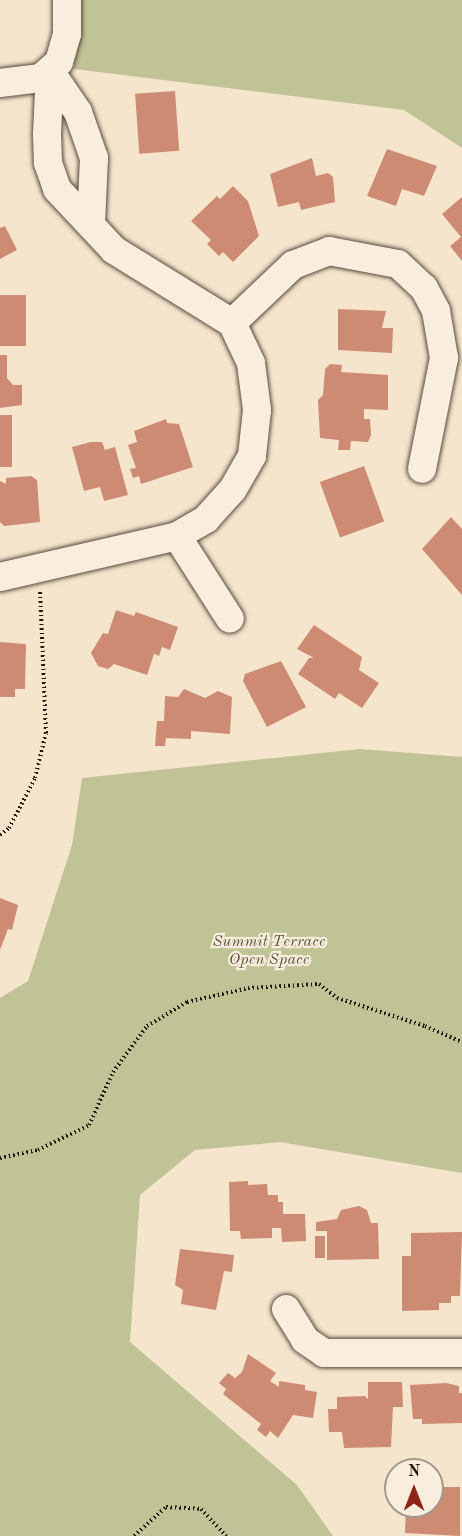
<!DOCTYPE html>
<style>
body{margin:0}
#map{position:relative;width:462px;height:1536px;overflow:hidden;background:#f6e5cd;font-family:"Old Standard TT",serif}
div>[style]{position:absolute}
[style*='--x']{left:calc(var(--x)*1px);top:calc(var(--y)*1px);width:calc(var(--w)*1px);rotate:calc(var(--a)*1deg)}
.green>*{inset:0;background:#c0c395}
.building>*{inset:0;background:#ce8b73;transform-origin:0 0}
.path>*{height:4px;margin-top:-2px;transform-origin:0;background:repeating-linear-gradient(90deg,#23180e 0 1.5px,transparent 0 4.5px)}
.roads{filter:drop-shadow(0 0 2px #584b3e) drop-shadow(0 0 2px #584b3e)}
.minor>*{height:28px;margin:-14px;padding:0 14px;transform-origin:14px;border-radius:14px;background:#f9eede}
span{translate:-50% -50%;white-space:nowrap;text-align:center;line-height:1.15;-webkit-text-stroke:4.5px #f9eede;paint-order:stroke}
.park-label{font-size:16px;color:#5a543d;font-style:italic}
.north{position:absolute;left:384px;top:1458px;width:60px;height:60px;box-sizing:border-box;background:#f9eede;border:2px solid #a3988b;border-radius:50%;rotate:0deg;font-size:16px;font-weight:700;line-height:24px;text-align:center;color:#23180e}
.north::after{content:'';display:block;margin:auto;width:21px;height:27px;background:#8f2418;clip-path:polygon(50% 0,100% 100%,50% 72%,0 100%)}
</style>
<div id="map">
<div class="green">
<i style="clip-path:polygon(76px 0,462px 0,462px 148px,404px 110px,74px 69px)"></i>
<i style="clip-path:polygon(360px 749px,462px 757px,462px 1173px,280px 1142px,195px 1150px,140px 1195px,130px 1342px,297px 1485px,333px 1536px,0 1536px,0 998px,28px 981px,72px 845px,82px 778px)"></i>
</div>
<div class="building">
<i style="left:175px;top:91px;width:60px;height:40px;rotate:86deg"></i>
<i style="clip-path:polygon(387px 149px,437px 166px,424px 196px,402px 189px,396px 206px,367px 196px)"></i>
<i style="clip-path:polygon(312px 158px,316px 176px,328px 173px,333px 177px,335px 202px,301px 210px,299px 202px,278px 207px,270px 174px)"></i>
<i style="clip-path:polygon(233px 186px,248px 201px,259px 236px,233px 262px,223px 252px,219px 256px,207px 244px,211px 240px,191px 221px,217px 196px,220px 199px)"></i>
<i style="clip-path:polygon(462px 197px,462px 261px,450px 246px,461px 237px,442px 214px)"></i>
<i style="clip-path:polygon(5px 226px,17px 250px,0 259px,0 228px)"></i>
<i style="left:0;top:295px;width:26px;height:51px"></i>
<i style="clip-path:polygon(338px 309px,386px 311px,382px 328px,393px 328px,392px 353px,338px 350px)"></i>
<i style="clip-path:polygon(0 355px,7px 355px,7px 378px,13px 385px,22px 385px,22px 405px,0 408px)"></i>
<i style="clip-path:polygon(330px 364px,342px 365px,341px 372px,388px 375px,388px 410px,364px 409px,364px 419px,370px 419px,371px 435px,368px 442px,351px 441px,350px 450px,338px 450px,339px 440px,320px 438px,318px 400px,323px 395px,325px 369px)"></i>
<i style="left:0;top:415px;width:12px;height:52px"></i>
<i style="clip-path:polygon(166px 419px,167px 423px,179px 424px,193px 467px,141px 484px,139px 476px,133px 478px,130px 469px,136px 468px,128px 445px,137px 442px,134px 431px)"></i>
<i style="clip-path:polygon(91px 442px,102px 442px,105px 450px,115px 447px,128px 495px,104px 501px,100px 487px,84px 491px,72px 447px)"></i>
<i style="left:364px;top:466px;width:59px;height:47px;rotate:70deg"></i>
<i style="clip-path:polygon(31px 476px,37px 480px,40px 522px,4px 526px,0 522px,0 481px,6px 484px,6px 478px)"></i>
<i style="clip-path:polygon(451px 517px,462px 529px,462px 595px,422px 549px)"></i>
<i style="clip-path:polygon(116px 610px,134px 616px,136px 612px,178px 627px,170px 650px,162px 647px,159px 656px,154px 654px,147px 675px,114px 664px,108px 669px,98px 666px,91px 653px,103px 633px,108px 634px)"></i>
<i style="clip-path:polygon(314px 625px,362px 657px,359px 670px,379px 683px,362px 708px,339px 693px,335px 699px,298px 674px,309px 658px,314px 658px,297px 649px)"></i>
<i style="clip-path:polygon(0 642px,26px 644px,25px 689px,15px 689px,15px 697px,0 697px)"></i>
<i style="clip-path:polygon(281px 661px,306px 707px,267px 727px,243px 681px,245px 674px)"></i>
<i style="clip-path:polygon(184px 689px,205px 698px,218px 691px,232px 697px,230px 734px,191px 731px,191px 739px,166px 738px,165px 746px,155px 746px,157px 721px,164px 721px,165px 696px,178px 697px)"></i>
<i style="clip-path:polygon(0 898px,18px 905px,12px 930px,8px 929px,0 950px)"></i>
<i style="clip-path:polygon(248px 1181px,248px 1185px,267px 1184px,268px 1195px,278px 1195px,278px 1202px,283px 1202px,283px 1214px,305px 1214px,306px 1241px,282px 1242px,281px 1228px,272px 1228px,272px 1238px,241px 1239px,240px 1231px,230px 1231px,229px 1182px)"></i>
<i style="clip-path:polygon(359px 1206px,367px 1210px,371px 1223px,378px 1223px,379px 1259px,327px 1260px,327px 1231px,316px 1231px,316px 1222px,337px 1219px,341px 1210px)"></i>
<i style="clip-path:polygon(462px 1232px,460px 1296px,451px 1296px,451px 1303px,439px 1303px,439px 1310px,402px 1311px,402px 1256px,411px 1256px,411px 1233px)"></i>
<i style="left:315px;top:1236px;width:10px;height:22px"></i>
<i style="clip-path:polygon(180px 1249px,234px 1255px,232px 1272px,224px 1271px,216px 1310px,181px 1304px,183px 1290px,175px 1285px)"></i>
<i style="clip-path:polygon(248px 1354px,276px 1373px,270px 1381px,279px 1387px,279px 1381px,305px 1385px,305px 1390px,317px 1392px,313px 1418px,293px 1415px,278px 1438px,270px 1431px,266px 1437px,257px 1430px,261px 1424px,223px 1394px,226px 1389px,219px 1383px,228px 1373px,235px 1378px,242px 1372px)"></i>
<i style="clip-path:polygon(368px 1382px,402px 1382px,403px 1407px,393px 1407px,391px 1447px,344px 1448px,342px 1432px,329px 1432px,328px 1409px,337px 1409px,337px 1397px,365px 1396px,368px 1399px)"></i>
<i style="clip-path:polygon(446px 1383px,459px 1386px,459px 1393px,462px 1393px,462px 1423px,422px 1424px,422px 1419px,413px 1419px,410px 1385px)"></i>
<i style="clip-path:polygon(432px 1487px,460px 1487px,460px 1536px,405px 1533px,406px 1506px,432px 1506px)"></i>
</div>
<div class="path">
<i style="--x:0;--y:835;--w:11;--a:-38"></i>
<i style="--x:9;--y:828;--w:56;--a:-62.5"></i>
<i style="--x:35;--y:778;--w:46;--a:-76.3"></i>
<i style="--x:46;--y:733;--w:142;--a:-92.4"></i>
<i style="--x:0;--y:1158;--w:39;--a:-12"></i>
<i style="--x:38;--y:1150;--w:57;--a:-26.1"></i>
<i style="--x:89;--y:1125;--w:58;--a:-65.6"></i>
<i style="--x:113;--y:1072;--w:57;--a:-53.5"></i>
<i style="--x:147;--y:1026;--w:47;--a:-31"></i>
<i style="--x:187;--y:1002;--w:63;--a:-12.9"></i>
<i style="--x:248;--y:988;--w:71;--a:-3.2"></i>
<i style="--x:319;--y:984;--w:23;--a:38"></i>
<i style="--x:337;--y:998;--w:92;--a:17.7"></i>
<i style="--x:425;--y:1026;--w:40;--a:23.4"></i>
<i style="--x:134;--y:1536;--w:43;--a:-42.2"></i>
<i style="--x:166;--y:1507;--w:35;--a:3"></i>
<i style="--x:201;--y:1509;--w:37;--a:47"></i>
</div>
<div class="roads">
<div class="minor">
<i style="--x:50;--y:71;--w:50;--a:55.7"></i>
<i style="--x:78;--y:112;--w:49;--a:70.8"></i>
<i style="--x:94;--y:158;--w:67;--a:92.6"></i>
<i style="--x:0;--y:83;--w:41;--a:-7"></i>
<i style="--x:41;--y:78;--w:24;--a:-42"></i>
<i style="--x:59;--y:62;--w:29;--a:-74"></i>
<i style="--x:67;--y:34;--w:34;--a:-90"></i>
<i style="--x:232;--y:323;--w:84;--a:-43.6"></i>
<i style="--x:293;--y:265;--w:39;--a:-21"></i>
<i style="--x:329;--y:251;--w:70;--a:10.7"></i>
<i style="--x:398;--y:264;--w:35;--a:43"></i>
<i style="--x:424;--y:288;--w:26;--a:62"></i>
<i style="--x:436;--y:311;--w:48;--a:80.3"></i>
<i style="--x:444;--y:358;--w:113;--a:101.2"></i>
<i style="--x:177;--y:536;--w:98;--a:57.4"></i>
<i style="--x:0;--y:577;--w:182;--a:-13"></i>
<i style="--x:177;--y:536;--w:34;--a:-30"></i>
<i style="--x:206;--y:519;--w:40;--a:-48"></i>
<i style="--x:233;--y:489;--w:38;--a:-60"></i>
<i style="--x:252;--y:456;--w:46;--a:-83.8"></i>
<i style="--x:257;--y:410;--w:47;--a:-97.3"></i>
<i style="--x:251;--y:363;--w:44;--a:-115.4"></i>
<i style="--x:232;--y:323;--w:139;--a:-148.3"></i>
<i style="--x:114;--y:250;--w:83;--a:-133.1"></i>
<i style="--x:57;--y:189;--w:28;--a:-109"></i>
<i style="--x:48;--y:163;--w:29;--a:-92"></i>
<i style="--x:47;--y:134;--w:63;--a:-87.3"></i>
<i style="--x:286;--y:1309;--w:36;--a:58"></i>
<i style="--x:305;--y:1340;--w:23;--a:34"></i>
<i style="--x:324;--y:1353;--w:138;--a:0"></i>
</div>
</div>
<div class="park-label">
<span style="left:269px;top:951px">Summit Terrace<br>Open Space</span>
</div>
<div class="north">N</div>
</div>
